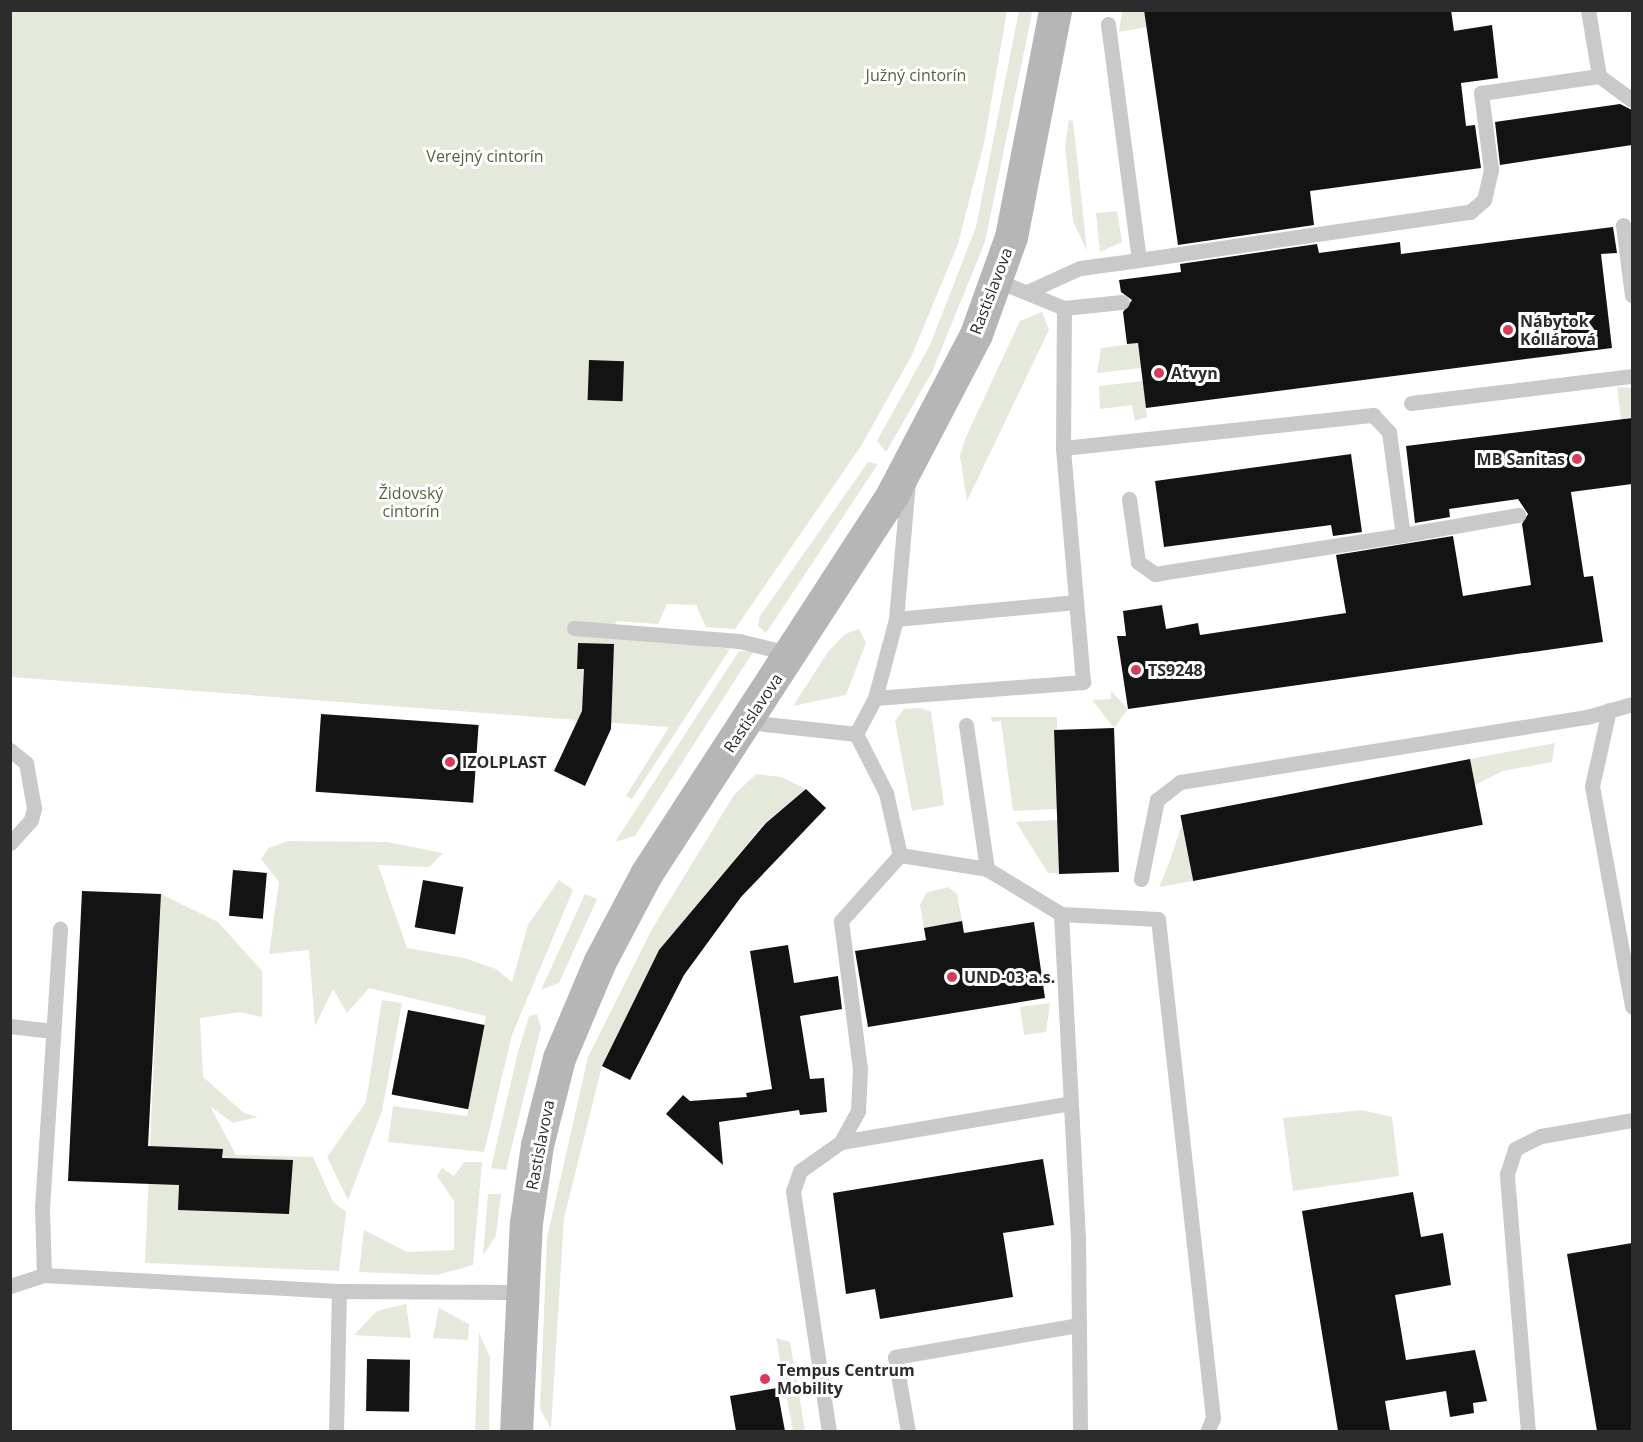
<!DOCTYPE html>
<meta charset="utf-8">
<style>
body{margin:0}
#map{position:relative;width:1643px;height:1442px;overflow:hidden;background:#fff;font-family:"Open Sans",sans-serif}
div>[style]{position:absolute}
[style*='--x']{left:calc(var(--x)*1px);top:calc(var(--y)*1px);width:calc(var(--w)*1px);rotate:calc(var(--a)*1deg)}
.green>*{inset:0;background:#e4e9db}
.building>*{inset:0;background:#131313;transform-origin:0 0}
.lane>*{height:15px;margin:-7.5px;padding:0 7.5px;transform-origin:7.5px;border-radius:7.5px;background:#c9c9c9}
.secondary>*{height:33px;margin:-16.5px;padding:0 16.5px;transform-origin:16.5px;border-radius:16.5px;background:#b6b6b6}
.dots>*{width:16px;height:16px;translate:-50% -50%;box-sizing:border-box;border:3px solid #fff;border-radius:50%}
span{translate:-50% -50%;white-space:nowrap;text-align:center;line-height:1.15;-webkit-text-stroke:6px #fff;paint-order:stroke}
.park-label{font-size:16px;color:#54643e}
.street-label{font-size:16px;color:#2c2c2c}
.poi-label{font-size:16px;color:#2c2c2c;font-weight:700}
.left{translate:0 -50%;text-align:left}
.right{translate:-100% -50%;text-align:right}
.frame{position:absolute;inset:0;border:12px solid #2c2c2c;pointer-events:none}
</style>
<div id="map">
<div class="green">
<i style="clip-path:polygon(10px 11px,1007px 11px,984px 143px,958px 244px,912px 355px,861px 446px,735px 629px,706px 627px,696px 605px,667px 604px,658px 624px,616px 621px,615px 635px,730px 649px,632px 799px,626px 796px,669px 727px,11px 677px)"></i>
<i style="clip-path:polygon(1019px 11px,1032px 11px,1031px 18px,985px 242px,932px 372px,886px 452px,877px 441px,930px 345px,976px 227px)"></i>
<i style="clip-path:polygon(1122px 11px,1144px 11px,1147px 27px,1119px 32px)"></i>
<i style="clip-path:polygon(1069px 120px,1073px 121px,1087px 251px,1073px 221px,1065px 146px)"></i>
<i style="clip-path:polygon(1117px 211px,1122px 242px,1100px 252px,1096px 213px)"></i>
<i style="clip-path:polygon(1042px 312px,1049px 330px,967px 501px,960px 456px,965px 439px,1020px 321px)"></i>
<i style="clip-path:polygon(1138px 343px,1141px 368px,1097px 373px,1101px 348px)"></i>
<i style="clip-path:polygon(1143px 381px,1147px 417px,1135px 421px,1132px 405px,1100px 409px,1099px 386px)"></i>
<i style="clip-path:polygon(1617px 387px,1632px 388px,1632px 417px,1621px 419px)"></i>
<i style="clip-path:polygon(868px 462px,878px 464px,766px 633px,758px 626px,760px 616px)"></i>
<i style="clip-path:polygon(859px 629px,866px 643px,846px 695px,793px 706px,828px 652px,845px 634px)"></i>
<i style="clip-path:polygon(739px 651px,753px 652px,635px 836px,615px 842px)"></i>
<i style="clip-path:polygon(1111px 691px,1128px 709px,1114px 728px,1092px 700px,1111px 699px)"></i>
<i style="clip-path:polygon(921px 708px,931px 712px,944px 805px,912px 811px,895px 721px,904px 709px)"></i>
<i style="clip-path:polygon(991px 717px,1057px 717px,1058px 809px,1013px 811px,1001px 721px,992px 722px)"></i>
<i style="clip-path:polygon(1555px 743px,1552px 762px,1503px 771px,1475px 785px,1470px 759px)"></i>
<i style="clip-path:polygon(756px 774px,781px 777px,806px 789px,765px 823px,659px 950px,602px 1066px,564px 1218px,551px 1428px,540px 1409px,547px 1238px,588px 1057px,652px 929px,734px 795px)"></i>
<i style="clip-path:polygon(1058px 820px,1061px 873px,1048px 873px,1016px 822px)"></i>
<i style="clip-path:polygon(1182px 824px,1193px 881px,1159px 887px,1169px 863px)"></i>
<i style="clip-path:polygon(288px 841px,387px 842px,443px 853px,429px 867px,378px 865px,407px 948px,464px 958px,496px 969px,512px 982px,528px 925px,559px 880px,573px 890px,512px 1035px,484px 1152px,388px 1142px,393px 1106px,467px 1116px,486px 1016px,369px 988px,347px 1013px,333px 989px,315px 1026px,309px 950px,269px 954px,279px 882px,261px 859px,269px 848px)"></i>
<i style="clip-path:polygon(948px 887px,957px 894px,962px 921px,924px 929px,920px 905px,926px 893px)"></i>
<i style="clip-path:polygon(161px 894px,218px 922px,262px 971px,262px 1017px,240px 1012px,200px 1018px,203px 1077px,244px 1113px,258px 1117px,233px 1123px,210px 1106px,236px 1155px,313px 1157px,333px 1202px,346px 1212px,339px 1271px,145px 1263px)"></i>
<i style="clip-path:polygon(585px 894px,597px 899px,559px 983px,541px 990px)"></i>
<i style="clip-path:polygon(382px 1000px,402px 1003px,382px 1111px,348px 1200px,327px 1157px,366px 1102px)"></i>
<i style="clip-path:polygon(1050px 1003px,1046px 1032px,1024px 1035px,1020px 1007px)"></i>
<i style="clip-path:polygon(537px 1014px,541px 1027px,506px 1170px,491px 1168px,518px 1052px,529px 1016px)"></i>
<i style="clip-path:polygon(1362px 1110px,1392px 1117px,1399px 1176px,1293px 1191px,1283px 1118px)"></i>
<i style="clip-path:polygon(464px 1162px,482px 1162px,473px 1265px,437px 1275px,359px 1272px,364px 1230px,407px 1252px,454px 1250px,454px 1201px,437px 1176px,442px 1168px,454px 1176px)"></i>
<i style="clip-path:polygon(488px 1194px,501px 1194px,496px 1236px,483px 1255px)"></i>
<i style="clip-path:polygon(406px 1304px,411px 1338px,354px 1335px,377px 1311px)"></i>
<i style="clip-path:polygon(439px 1308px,469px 1324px,468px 1340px,433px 1338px)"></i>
<i style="clip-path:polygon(479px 1333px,490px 1357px,489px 1431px,475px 1431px)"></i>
<i style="clip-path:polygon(776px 1338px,790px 1342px,805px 1431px,793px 1431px)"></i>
</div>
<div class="building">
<i style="clip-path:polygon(1144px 10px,1451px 10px,1454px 31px,1492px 25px,1498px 78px,1461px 83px,1466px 126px,1475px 125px,1481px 168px,1310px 191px,1314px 225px,1178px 245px)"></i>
<i style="clip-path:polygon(1620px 104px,1632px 110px,1632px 145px,1500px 165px,1495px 122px)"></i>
<i style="clip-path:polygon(1613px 227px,1617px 253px,1601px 254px,1612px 348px,1146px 408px,1138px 343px,1127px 344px,1123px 312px,1132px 300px,1121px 292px,1119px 280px,1181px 272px,1180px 264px,1317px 244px,1319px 253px,1400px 242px,1401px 254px)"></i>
<i style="left:589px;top:360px;width:35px;height:40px;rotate:2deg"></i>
<i style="clip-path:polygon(1632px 418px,1632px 484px,1571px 492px,1584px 577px,1593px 576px,1603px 642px,1128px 709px,1117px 636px,1126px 636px,1123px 611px,1162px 605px,1166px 629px,1198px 623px,1200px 635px,1346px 613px,1336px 555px,1453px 536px,1463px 596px,1531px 585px,1522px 524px,1528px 514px,1518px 499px,1449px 509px,1450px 517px,1415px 523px,1406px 446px)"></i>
<i style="clip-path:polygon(1351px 454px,1362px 532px,1333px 536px,1331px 525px,1164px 547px,1155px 481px)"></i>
<i style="clip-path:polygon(578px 643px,614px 644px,611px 729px,585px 786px,554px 771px,582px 711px,584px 669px,577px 669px)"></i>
<i style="left:321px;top:714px;width:158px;height:78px;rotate:4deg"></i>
<i style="left:1114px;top:728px;width:144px;height:60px;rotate:88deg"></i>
<i style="left:1470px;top:759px;width:67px;height:295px;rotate:79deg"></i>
<i style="clip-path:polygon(806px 789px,826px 808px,741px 897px,684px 975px,630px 1080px,602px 1066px,659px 950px,766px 823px)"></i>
<i style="left:233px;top:870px;width:34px;height:46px;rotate:5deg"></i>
<i style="left:423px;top:880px;width:41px;height:48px;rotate:10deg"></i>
<i style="clip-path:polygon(82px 891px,161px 894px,148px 1146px,223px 1149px,222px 1158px,293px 1160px,289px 1214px,178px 1210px,179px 1185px,68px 1181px)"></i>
<i style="clip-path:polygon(962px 921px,964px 933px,1034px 922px,1045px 998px,868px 1027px,855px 951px,926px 940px,924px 928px)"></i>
<i style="clip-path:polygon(788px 945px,794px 983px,838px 976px,842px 1009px,800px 1016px,810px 1079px,824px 1078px,827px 1112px,800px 1115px,799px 1110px,719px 1122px,723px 1165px,666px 1114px,683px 1095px,690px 1101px,747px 1097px,746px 1093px,772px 1089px,750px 951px)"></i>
<i style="left:408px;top:1010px;width:78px;height:86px;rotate:11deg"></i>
<i style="clip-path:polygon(1043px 1159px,1054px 1225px,1003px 1233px,1013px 1297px,880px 1319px,875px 1289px,846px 1294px,833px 1193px)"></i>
<i style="clip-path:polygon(1413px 1192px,1421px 1237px,1443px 1233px,1451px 1285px,1395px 1295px,1406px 1360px,1475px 1350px,1487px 1401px,1473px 1403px,1474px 1413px,1450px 1417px,1446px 1391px,1385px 1401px,1390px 1431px,1338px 1431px,1302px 1211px)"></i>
<i style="clip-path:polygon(1632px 1243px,1632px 1431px,1597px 1431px,1567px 1254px)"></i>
<i style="left:367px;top:1359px;width:43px;height:52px;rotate:1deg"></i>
<i style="clip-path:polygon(777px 1388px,785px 1431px,736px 1431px,730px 1396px)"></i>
</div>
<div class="lane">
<i style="--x:1588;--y:10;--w:67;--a:80.5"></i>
<i style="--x:1599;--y:76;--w:41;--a:36"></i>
<i style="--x:1623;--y:225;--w:71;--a:82.7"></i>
<i style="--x:1139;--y:260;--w:334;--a:-8.3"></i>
<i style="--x:1470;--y:212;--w:18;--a:-41"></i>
<i style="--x:1484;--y:200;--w:31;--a:-77"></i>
<i style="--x:1491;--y:170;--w:78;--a:-97.4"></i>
<i style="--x:1481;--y:93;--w:119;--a:-8.2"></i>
<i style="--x:998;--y:281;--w:71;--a:22.2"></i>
<i style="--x:1064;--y:308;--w:58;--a:-5.9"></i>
<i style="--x:1027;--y:292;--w:58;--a:-24.4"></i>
<i style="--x:1080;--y:268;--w:60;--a:-7.7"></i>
<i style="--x:1139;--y:260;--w:238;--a:-97.5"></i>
<i style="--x:1411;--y:403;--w:223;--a:-7"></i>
<i style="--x:1063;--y:448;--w:312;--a:-6.1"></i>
<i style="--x:1373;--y:415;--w:23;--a:47"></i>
<i style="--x:1389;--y:432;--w:104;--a:82.3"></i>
<i style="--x:1403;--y:535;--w:251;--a:171.1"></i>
<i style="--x:1155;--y:574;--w:21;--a:-145"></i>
<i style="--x:1138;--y:562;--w:64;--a:-98.1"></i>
<i style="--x:1403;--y:535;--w:117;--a:-9.9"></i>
<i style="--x:896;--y:619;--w:181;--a:-5.4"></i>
<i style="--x:574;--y:628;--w:166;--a:4.5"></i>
<i style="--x:739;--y:641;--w:55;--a:13.8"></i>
<i style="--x:875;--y:698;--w:209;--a:-4.4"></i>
<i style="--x:1083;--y:682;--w:235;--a:-94.9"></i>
<i style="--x:1063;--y:448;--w:140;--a:-89.6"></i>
<i style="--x:1609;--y:710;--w:78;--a:102.6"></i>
<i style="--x:1592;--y:786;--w:224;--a:79.7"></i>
<i style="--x:747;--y:722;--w:110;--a:6.3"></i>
<i style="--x:856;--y:734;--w:66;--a:63"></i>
<i style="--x:886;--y:793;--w:64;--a:77.3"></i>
<i style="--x:900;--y:855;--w:89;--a:131.8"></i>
<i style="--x:841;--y:921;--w:149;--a:82.7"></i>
<i style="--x:860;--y:1069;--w:42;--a:92.7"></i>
<i style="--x:858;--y:1111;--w:35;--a:119"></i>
<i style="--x:841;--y:1142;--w:50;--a:144.7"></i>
<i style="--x:800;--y:1171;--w:21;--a:109"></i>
<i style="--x:793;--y:1191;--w:244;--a:81.5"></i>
<i style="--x:966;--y:725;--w:146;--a:81.7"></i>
<i style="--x:856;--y:734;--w:41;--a:-62.2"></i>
<i style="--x:875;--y:698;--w:82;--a:-75.1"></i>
<i style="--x:896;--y:619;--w:137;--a:-85"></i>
<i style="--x:10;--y:750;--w:21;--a:39"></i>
<i style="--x:26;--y:763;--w:46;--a:79.9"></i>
<i style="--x:34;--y:808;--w:12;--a:104"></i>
<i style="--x:31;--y:820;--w:31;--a:132"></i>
<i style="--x:900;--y:855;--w:88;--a:9.1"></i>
<i style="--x:987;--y:869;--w:87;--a:31.3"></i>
<i style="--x:1061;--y:914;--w:323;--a:87"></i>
<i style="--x:1078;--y:1237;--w:195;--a:89.4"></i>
<i style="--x:1141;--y:879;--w:81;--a:-78.6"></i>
<i style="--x:1157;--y:800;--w:29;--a:-38"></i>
<i style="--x:1180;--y:782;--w:412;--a:-9.1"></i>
<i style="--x:1587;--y:717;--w:47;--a:-16.1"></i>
<i style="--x:1061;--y:914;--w:97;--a:3"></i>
<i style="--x:1158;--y:919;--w:502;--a:83.71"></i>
<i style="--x:1213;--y:1418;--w:15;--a:113"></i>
<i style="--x:10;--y:1026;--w:43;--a:6.6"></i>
<i style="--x:841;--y:1142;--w:233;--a:-9.6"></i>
<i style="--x:44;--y:1275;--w:67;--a:-91.7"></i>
<i style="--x:42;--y:1208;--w:280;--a:-86.3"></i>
<i style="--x:10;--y:1286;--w:36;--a:-18"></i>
<i style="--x:44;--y:1275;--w:295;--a:3.1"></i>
<i style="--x:339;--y:1291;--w:181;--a:0.3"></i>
<i style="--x:336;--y:1432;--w:141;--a:-88.8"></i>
<i style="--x:908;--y:1432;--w:76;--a:-99.8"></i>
<i style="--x:895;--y:1357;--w:187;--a:-9.9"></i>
<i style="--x:1528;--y:1432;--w:259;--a:-94.7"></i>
<i style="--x:1507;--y:1174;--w:26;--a:-72"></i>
<i style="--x:1515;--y:1149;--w:29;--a:-27"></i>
<i style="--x:1541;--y:1136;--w:92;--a:-10"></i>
</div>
<div class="secondary">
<i style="--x:516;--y:1432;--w:209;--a:-87.3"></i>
<i style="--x:526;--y:1223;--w:79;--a:-82"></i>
<i style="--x:537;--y:1145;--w:90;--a:-75.8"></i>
<i style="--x:559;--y:1058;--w:105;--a:-67.1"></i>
<i style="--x:600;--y:961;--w:98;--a:-62.1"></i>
<i style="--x:646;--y:874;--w:454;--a:-57"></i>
<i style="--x:893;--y:493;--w:179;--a:-62.4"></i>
<i style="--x:976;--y:334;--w:103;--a:-70.2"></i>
<i style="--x:1011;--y:237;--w:231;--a:-79"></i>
</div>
<div class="dots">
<i style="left:1508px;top:330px;background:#d63c5a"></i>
<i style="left:1159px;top:373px;background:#d63c5a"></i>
<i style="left:1577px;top:459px;background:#d63c5a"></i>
<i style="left:1136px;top:670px;background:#d63c5a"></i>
<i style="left:450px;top:762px;background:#d63c5a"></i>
<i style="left:952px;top:977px;background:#d63c5a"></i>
<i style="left:765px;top:1379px;background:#d63c5a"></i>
</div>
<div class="park-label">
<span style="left:916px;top:75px">Južný cintorín</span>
<span style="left:485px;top:156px">Verejný cintorín</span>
<span style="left:411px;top:502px">Židovský<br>cintorín</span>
</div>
<div class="street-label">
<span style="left:991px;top:291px;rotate:-69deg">Rastislavova</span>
<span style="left:753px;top:713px;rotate:-56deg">Rastislavova</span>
<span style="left:540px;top:1145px;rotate:-79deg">Rastislavova</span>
</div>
<div class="poi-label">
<span class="left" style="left:1520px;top:330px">Nábytok<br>Kollárová</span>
<span class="left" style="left:1171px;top:373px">Atvyn</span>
<span class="right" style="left:1565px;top:459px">MB Sanitas</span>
<span class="left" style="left:1148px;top:670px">TS9248</span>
<span class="left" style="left:462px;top:762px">IZOLPLAST</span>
<span class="left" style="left:964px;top:977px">UND-03 a.s.</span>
<span class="left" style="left:777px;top:1379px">Tempus Centrum<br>Mobility</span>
</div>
<div class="frame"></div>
</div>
